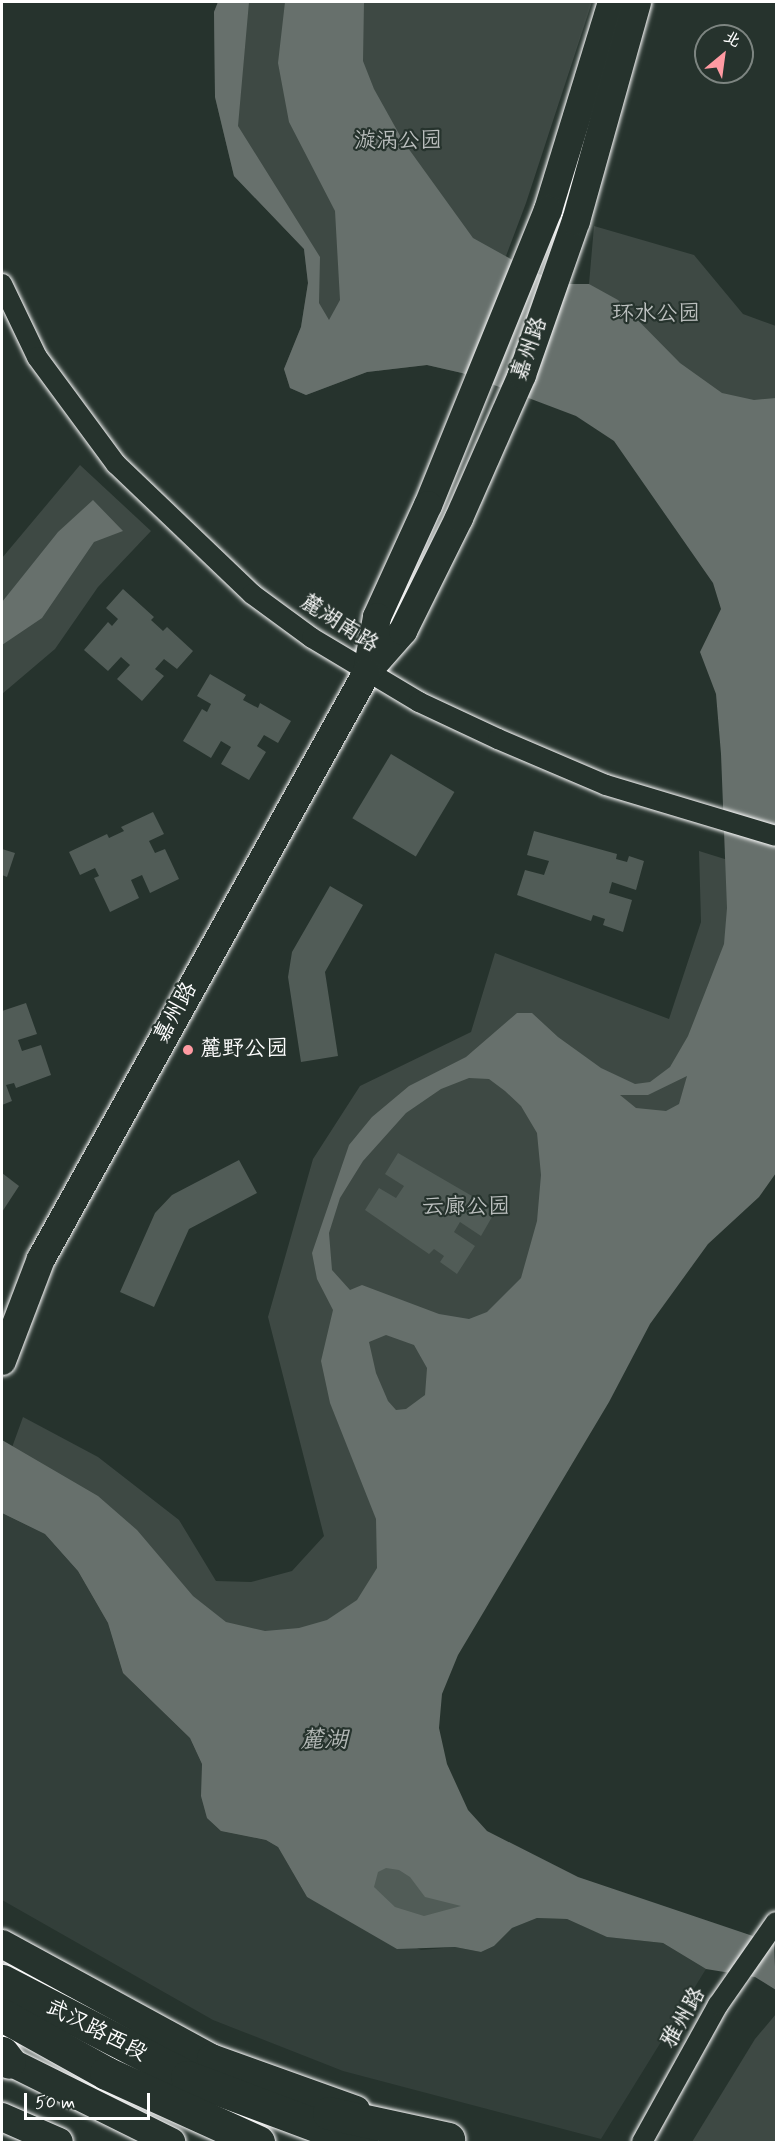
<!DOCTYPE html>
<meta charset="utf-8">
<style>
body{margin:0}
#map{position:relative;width:778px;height:2144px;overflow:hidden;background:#26332d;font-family:Mynerve,"LXGW WenKai TC",sans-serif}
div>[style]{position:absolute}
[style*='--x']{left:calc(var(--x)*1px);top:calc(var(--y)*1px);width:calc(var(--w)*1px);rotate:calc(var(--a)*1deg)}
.built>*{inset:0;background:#333f3a}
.green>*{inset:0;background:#3e4944}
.water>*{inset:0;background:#67706c}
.building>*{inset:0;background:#515c57;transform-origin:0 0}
.roads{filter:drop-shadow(0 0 2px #fff) drop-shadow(0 0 2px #fff)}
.street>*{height:20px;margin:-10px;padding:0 10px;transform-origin:10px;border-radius:10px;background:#26332d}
.secondary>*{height:28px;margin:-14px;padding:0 14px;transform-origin:14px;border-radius:14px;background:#26332d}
.highway>*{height:33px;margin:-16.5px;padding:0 16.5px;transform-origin:16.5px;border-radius:16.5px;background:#26332d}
.dots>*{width:16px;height:16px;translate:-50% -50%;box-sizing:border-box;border:3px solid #26332d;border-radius:50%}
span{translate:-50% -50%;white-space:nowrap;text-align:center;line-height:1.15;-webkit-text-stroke:4.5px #26332d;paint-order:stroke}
.park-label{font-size:22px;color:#bbbfbe}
.street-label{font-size:22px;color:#fff}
.poi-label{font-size:22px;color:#fff}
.left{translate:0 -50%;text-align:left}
.water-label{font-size:24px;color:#b3b8b6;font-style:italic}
.frame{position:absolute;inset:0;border:3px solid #fff;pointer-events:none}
.north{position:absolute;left:694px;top:24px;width:60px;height:60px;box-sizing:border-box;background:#26332d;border:2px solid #7d8581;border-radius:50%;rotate:29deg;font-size:16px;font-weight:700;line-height:24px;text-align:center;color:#fff}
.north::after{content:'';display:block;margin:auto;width:21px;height:27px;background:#ff9aa2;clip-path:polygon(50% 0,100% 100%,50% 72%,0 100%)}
.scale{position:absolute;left:24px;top:2093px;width:126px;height:27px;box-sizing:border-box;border:3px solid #fff;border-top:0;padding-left:8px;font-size:18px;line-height:21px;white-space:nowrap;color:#fff;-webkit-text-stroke:4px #26332d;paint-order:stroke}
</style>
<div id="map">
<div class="built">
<i style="clip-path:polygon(2px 1513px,45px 1534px,78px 1571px,108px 1623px,123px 1673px,190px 1738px,202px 1764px,201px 1796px,221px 1831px,266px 1840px,278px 1847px,307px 1897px,421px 1950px,455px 1947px,481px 1952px,494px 1946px,512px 1928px,537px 1918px,567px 1919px,608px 1937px,663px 1943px,706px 1969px,601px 2139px,343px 2071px,213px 2020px,2px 1900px)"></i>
</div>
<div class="green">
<i style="clip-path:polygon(218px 2px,592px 2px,526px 203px,462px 373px,427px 365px,367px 372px,306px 395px,290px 388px,284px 369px,301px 327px,308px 283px,304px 249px,234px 176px,215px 97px,214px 12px)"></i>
<i style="clip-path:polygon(594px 226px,694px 255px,743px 314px,776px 326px,776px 431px,682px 411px,589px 284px)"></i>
<i style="clip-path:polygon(80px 465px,151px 531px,98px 587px,55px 649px,2px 694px,2px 558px)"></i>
<i style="clip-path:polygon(699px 851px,776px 875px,776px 1031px,278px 1847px,266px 1840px,221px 1831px,207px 1818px,201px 1796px,202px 1764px,190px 1738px,123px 1673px,108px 1623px,78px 1571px,45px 1534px,2px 1513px,2px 1475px,23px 1417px,98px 1457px,179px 1520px,216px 1581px,251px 1582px,292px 1571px,324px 1536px,268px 1317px,313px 1159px,360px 1086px,471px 1032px,495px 953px,669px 1019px,701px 922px)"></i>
<i style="clip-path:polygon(776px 2014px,776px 2142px,692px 2142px,755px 2039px)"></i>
</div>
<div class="water">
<i style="clip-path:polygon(evenodd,218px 2px,249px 2px,238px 126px,320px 257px,319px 303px,329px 320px,340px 300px,335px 211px,289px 122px,278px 63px,285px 2px,364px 2px,363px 61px,374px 89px,403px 141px,473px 238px,536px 273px,566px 284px,589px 284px,618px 300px,680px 363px,722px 393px,754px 400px,776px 398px,776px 1173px,759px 1197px,708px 1244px,650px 1324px,609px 1402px,458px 1655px,442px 1694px,439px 1728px,447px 1764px,468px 1810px,487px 1831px,578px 1877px,774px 1943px,776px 1990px,755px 1977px,706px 1969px,663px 1943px,607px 1937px,567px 1919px,537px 1918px,512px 1928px,494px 1946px,481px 1952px,455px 1947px,397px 1949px,307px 1897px,278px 1847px,266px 1840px,221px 1831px,207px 1818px,201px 1796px,202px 1764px,190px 1738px,123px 1673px,108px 1623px,78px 1571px,45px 1534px,2px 1513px,2px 1440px,98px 1496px,137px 1530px,193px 1596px,226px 1622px,265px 1631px,299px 1628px,327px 1620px,357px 1600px,377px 1568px,376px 1519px,330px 1403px,321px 1361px,333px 1310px,317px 1279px,312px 1253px,349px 1145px,372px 1117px,409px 1086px,466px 1057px,517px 1013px,532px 1013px,558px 1037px,601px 1068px,635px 1084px,650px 1082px,670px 1067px,688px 1036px,724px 944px,727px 908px,721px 754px,716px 694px,700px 652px,721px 609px,713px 583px,614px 441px,576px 416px,462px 373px,427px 365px,367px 372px,306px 395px,290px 388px,284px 369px,301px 327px,308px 283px,304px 249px,234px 176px,215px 97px,214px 12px,218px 2px,687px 1076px,679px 1104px,666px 1111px,636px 1108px,620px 1095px,648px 1095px,687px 1076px,218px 2px,469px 1078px,489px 1079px,505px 1091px,521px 1106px,537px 1133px,541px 1175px,537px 1221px,521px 1278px,487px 1312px,469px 1319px,439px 1314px,362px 1285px,350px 1290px,332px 1270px,329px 1233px,340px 1198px,363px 1161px,406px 1113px,441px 1089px,469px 1078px,218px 2px,386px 1335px,414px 1345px,427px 1368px,425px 1395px,406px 1409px,396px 1410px,388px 1401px,376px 1373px,369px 1342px,386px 1335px)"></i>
<i style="clip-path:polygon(93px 500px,123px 531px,94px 542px,42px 618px,2px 645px,2px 602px,58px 532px)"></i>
</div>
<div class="building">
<i style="clip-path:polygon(123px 589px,154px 617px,151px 620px,163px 631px,167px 627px,193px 651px,177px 669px,164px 659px,155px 669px,164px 676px,142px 701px,117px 679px,130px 665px,121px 657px,108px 671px,84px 650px,108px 622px,112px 626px,118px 619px,106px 608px)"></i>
<i style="clip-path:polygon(210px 674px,246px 695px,243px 700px,258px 708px,260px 703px,291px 721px,278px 743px,264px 735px,257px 746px,266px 752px,249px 780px,221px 764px,231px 747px,221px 741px,211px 758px,183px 741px,202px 709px,207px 712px,211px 704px,197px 696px)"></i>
<i style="left:391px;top:754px;width:74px;height:75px;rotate:31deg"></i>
<i style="clip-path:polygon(153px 812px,164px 834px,149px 841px,155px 853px,165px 849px,179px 879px,150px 893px,142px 875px,131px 880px,139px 898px,110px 912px,94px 878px,99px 876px,95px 868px,80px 875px,69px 852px,107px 834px,109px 838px,124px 831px,121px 827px)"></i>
<i style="clip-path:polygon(534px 831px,617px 854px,616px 859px,627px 862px,629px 856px,644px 861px,636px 890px,612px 882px,609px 893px,632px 900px,623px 932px,603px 925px,605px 919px,593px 915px,591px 921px,517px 895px,525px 870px,544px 875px,549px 861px,527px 855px)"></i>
<i style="clip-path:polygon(2px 849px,15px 853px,7px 877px,2px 875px)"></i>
<i style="clip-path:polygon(330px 886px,363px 905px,325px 972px,338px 1056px,301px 1062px,288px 977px,292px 952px)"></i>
<i style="clip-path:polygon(26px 1003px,37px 1034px,18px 1040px,22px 1051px,41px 1045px,51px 1075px,16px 1088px,14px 1083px,6px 1085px,12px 1101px,2px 1105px,2px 1011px)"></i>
<i style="clip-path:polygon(398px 1153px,472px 1196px,470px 1201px,479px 1207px,483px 1201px,496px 1210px,481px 1236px,460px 1222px,454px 1232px,475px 1246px,457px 1274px,440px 1262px,444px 1256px,434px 1249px,429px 1254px,365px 1210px,379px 1188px,396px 1198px,404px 1186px,385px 1174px)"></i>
<i style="clip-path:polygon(239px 1160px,257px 1193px,189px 1229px,154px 1307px,120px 1292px,155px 1213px,172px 1195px)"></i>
<i style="clip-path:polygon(2px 1173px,19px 1186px,2px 1212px)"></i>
<i style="clip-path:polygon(386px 1868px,399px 1870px,410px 1877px,425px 1897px,461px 1906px,424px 1916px,395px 1907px,374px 1887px,378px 1872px)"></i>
</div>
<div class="roads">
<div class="street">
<i style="--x:2;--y:284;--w:81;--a:64.4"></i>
<i style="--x:37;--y:357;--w:133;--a:53.6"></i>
<i style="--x:116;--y:464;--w:188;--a:43.7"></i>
<i style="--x:252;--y:594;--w:74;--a:36.3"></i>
<i style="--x:312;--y:638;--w:125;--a:30.9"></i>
<i style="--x:419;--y:702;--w:87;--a:25.1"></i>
<i style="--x:498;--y:739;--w:117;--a:23.1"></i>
<i style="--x:606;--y:785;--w:177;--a:16.7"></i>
<i style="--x:642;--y:2142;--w:157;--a:-61"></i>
<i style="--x:718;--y:2005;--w:101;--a:-55.1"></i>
</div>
<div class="secondary">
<i style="--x:612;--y:2;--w:218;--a:107.1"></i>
<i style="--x:548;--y:210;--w:318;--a:112.1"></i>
<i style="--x:428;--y:505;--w:123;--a:114.5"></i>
<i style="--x:377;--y:617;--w:56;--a:100.3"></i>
<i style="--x:367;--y:672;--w:55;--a:-48.7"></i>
<i style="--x:403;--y:631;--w:126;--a:-63.6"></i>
<i style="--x:459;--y:518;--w:156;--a:-66.2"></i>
<i style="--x:522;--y:375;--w:163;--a:-70.7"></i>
<i style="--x:576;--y:221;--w:227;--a:-74.4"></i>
<i style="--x:2;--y:1361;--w:109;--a:-69.1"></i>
<i style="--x:41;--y:1259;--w:671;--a:-60.95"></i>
<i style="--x:2;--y:1944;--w:238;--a:28.6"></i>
<i style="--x:211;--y:2058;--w:154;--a:19.7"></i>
<i style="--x:2;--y:2058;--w:189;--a:26.4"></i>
<i style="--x:2;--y:2117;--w:62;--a:23.7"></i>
</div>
<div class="highway">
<i style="--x:2;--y:1981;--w:208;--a:27.4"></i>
<i style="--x:187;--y:2077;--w:186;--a:20.5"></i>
<i style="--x:2;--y:2015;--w:119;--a:29.1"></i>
<i style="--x:106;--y:2073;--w:167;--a:24.4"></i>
<i style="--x:2;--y:2053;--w:11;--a:52"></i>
<i style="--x:329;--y:2113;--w:122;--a:12.3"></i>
</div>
</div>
<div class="dots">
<i style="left:188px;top:1050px;background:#ff9aa2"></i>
</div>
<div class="park-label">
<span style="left:398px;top:142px">漩涡公园</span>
<span style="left:656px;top:315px">环水公园</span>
<span style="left:466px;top:1208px">云廊公园</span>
</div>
<div class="street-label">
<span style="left:530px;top:349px;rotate:-70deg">嘉州路</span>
<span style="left:339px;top:624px;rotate:33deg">麓湖南路</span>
<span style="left:176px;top:1013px;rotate:-61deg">嘉州路</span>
<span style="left:684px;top:2018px;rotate:-60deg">雅州路</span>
<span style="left:96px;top:2031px;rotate:27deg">武汉路西段</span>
</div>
<div class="poi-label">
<span class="left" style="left:200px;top:1050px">麓野公园</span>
</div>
<div class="water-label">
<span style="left:324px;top:1741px">麓湖</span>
</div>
<div class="frame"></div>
<div class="north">北</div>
<div class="scale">50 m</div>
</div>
